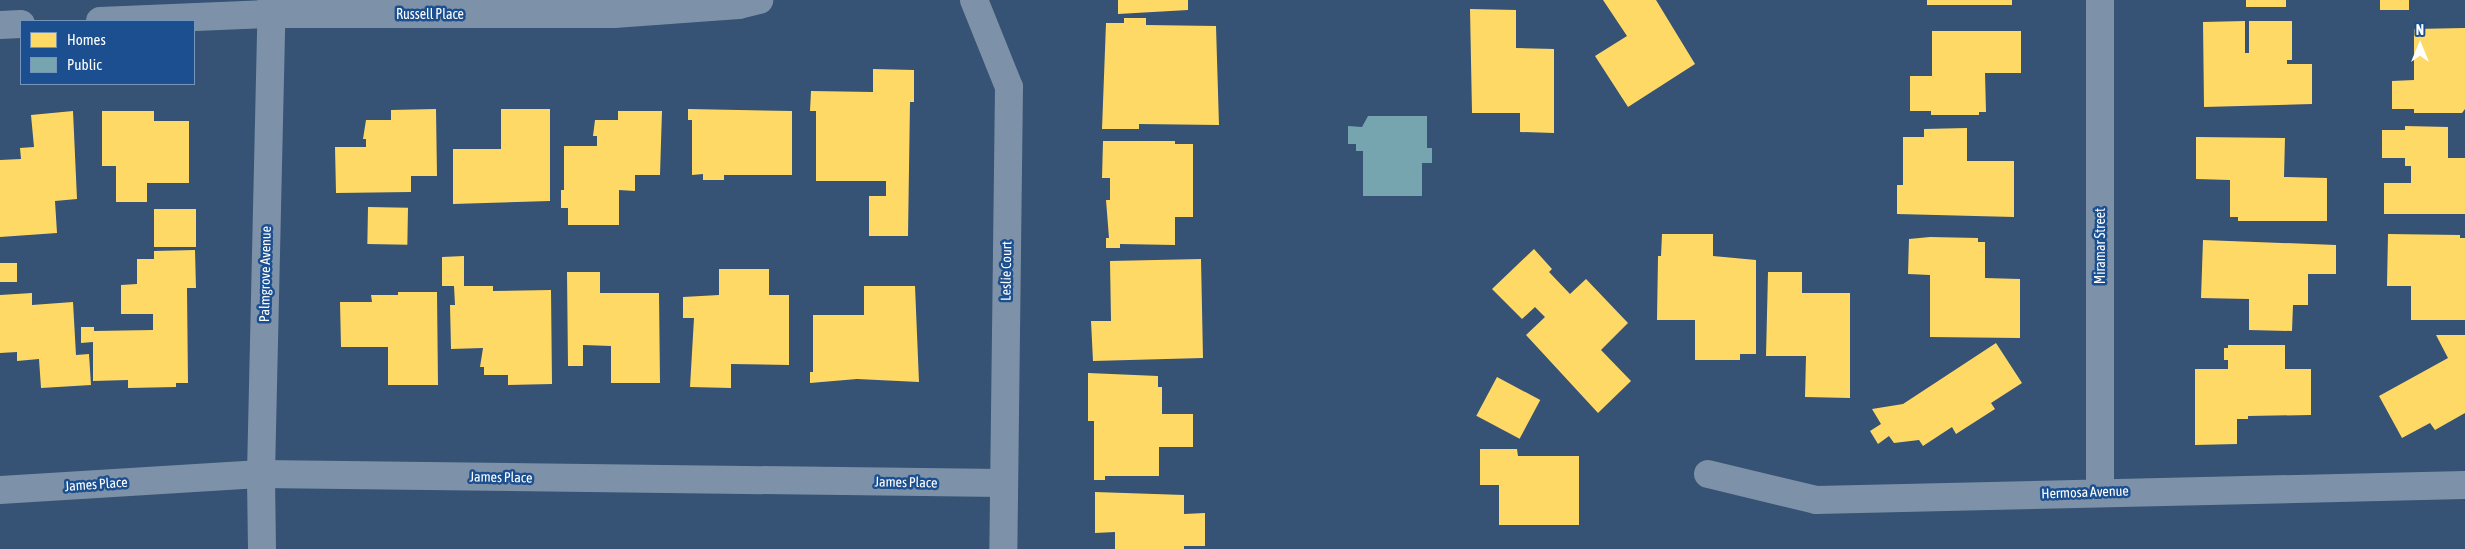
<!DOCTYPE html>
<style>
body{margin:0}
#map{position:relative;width:2465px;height:549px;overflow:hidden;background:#365274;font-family:"Asap Condensed",sans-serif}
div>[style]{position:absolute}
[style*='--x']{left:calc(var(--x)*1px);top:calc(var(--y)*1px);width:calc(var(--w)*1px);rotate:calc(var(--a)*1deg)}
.homes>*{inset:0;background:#ffd966;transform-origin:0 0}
.public>*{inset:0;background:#76a5af}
.street>*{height:28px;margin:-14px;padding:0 14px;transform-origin:14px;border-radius:14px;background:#7d92a8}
span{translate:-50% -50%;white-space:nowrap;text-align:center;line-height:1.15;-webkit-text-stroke:5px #1b4f8f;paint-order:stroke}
.street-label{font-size:14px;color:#fff}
.legend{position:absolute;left:20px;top:20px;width:175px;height:65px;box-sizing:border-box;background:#1b4f8f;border:1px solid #7695bc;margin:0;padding:6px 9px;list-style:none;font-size:15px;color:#fff}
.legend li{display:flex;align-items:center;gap:10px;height:25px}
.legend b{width:25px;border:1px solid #7695bc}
.north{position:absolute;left:2395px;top:20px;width:50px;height:50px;-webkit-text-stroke:4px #1b4f8f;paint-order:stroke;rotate:0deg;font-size:14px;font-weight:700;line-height:20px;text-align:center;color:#fff}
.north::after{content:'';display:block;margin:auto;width:18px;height:22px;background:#fff;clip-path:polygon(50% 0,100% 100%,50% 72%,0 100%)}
</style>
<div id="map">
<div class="homes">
<i style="clip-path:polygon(1118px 0,1188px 0,1188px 10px,1118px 14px)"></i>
<i style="clip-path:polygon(1603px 0,1656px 0,1695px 64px,1628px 107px,1595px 56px,1627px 36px)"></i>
<i style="left:1927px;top:0;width:85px;height:5px"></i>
<i style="left:2246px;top:0;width:40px;height:7px"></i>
<i style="left:2380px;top:0;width:29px;height:10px"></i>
<i style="clip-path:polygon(1470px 9px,1516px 10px,1516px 48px,1554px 49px,1554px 133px,1520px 132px,1520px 113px,1472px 113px)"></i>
<i style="clip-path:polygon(1124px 18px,1146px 18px,1146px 25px,1216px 26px,1219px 125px,1139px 124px,1139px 129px,1102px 129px,1106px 23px,1124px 23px)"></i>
<i style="clip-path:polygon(2245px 21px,2245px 53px,2249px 53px,2249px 21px,2292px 21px,2292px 60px,2287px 60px,2287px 64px,2312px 64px,2312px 104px,2204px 107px,2203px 22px)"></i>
<i style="clip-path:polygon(2465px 28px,2465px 109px,2462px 113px,2414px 113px,2414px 109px,2392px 109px,2392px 81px,2414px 80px,2414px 29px)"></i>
<i style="clip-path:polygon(1932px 31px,2021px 31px,2021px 73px,1985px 73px,1986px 112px,1979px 112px,1979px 115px,1931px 115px,1931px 111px,1910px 111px,1910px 76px,1932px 76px)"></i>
<i style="clip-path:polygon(873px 69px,914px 70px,914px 102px,910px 102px,908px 236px,869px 236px,869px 196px,886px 196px,886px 181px,816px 181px,816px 111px,810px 111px,811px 91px,873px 92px)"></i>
<i style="clip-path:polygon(436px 109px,437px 176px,411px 176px,411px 192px,336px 193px,335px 147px,366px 147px,366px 139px,363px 139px,366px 120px,391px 120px,391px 110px)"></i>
<i style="clip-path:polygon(501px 109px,550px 109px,550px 201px,453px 204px,453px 149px,501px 149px)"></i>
<i style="clip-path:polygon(688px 109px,792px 111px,792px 175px,724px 175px,724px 180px,703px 180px,703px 174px,692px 175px,692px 120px,688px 120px)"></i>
<i style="clip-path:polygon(73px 111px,77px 199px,55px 201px,57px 233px,0 237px,0 160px,21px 159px,20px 148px,34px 147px,31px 115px)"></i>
<i style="clip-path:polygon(102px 111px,154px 111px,154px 121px,189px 121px,189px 183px,147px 183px,147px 202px,116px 202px,116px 166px,102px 166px)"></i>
<i style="clip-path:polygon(618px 111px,662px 111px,660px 175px,635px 175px,635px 191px,619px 190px,619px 225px,568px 225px,568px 208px,561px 208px,561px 190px,564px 190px,564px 146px,597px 146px,597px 136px,593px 136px,595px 120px,618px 120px)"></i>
<i style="clip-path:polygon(2405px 126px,2448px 127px,2448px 158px,2465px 158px,2465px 214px,2384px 214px,2384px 183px,2411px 183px,2411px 166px,2405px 166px,2405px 158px,2382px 158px,2382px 130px,2405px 130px)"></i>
<i style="clip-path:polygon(1967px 128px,1967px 161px,2014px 161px,2014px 217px,1897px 214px,1897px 185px,1903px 185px,1903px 137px,1924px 137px,1924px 129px)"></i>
<i style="clip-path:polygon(2196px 137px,2285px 138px,2284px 177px,2327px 178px,2327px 221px,2238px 221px,2238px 217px,2230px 217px,2230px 180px,2196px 179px)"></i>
<i style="clip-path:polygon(1103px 141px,1175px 141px,1175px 144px,1193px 144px,1193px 217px,1175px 217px,1175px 245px,1120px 244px,1120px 248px,1106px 248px,1106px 238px,1109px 238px,1106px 200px,1110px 200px,1110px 178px,1102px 178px)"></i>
<i style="left:368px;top:207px;width:40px;height:37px;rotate:1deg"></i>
<i style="left:196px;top:209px;width:38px;height:42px;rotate:90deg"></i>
<i style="clip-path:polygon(1662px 234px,1713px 234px,1713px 256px,1756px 260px,1756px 354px,1740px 354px,1740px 360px,1695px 360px,1695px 320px,1657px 320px,1658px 256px,1661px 256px)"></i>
<i style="clip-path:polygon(2388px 234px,2460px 235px,2460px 238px,2465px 238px,2465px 320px,2411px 320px,2411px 286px,2387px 286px)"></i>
<i style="clip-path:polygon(1930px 237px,1978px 238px,1978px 242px,1985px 242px,1985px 278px,2020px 279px,2020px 338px,1930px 337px,1930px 275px,1908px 274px,1909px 239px)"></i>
<i style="clip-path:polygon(2203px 240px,2336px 245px,2336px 274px,2308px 274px,2308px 305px,2293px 305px,2292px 331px,2249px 330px,2249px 299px,2201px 298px)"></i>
<i style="clip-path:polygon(1534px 249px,1552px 269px,1549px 272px,1570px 294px,1586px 279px,1628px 323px,1601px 350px,1631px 381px,1598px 413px,1526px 335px,1545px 317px,1535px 307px,1522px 319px,1492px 289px)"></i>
<i style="clip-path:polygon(195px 250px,196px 288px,187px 288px,188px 383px,176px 383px,176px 387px,128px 388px,128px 380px,93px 381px,93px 342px,81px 343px,81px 327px,94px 327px,94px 331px,153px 330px,153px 314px,121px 314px,121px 285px,137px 284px,137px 259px,154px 259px,154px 251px)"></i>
<i style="clip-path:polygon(464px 256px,464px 286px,493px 286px,493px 291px,551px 290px,552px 384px,508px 385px,508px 375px,484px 375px,484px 367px,480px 367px,483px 348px,451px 349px,450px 305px,455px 305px,454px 286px,442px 286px,442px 257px)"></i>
<i style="clip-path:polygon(1201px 259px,1203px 358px,1093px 361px,1091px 321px,1111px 321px,1110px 261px)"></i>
<i style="left:0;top:263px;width:17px;height:19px"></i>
<i style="clip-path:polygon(719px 269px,769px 269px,769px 295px,789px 295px,789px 365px,731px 364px,731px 388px,690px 387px,694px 318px,683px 318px,683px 297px,719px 295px)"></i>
<i style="clip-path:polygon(567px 272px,600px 272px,600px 293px,659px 293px,660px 383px,611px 383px,611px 346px,583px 345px,583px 366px,568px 366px)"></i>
<i style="clip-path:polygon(1768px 272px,1802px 272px,1802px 293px,1850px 293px,1850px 398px,1805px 397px,1806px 356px,1766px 356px)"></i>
<i style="clip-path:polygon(864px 286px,915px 286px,919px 382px,857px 379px,810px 383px,810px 372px,813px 372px,813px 315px,864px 315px)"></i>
<i style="clip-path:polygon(398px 292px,437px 292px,438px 385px,388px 385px,388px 347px,341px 347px,340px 302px,372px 302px,371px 295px,398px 295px)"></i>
<i style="clip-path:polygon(32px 293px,32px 305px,73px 302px,76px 355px,89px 354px,91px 385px,41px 388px,39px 359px,17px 361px,17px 352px,0 353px,0 295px)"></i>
<i style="clip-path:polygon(2436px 335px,2465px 335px,2465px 413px,2435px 430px,2430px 423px,2402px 438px,2379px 396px,2448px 358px)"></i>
<i style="clip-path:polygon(1996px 343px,2022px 383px,1991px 403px,1995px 409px,1956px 434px,1952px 427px,1923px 446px,1919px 440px,1894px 443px,1889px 436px,1878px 444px,1870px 431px,1881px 424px,1872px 409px,1903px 404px)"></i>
<i style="clip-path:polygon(2228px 345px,2285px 345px,2285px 369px,2311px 369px,2311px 415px,2248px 416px,2248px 419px,2237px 419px,2237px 444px,2195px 445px,2195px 369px,2228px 369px,2228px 360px,2224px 360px,2224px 348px,2228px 348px)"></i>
<i style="clip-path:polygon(1088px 373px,1158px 376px,1158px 387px,1162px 387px,1162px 414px,1193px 414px,1193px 447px,1159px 447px,1159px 476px,1105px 476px,1105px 480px,1094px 480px,1094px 421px,1088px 421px)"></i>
<i style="left:1497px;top:377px;width:49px;height:44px;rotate:28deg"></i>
<i style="clip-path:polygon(1480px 449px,1517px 449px,1518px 456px,1579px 456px,1579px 525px,1499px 525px,1499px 485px,1480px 485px)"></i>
<i style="clip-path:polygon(1095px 492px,1184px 495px,1184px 514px,1205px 513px,1205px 546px,1184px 546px,1184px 549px,1115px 549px,1115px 532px,1095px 533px)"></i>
</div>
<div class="public">
<i style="clip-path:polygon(1368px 116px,1427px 116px,1427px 148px,1432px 148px,1432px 163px,1422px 163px,1422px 196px,1363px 196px,1363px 151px,1356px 151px,1356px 144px,1348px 144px,1348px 126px,1362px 127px)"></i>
</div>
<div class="street">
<i style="--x:974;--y:0;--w:94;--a:68.1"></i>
<i style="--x:1009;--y:87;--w:462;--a:90.7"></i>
<i style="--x:100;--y:21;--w:169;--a:-2.4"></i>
<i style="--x:269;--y:14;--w:345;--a:0"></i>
<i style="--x:614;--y:14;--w:125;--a:-4.1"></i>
<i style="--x:739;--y:5;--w:21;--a:-14"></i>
<i style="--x:0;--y:25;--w:21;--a:-3"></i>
<i style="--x:1708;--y:474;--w:111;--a:13.5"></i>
<i style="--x:1816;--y:500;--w:649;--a:-1.32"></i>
<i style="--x:0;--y:490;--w:261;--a:-3.5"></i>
<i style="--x:261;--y:474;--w:741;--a:0.7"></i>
<i style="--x:2100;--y:491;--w:491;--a:-90"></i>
<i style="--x:262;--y:549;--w:75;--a:-90.8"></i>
<i style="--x:261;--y:474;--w:474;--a:-88.7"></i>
</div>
<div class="street-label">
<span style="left:430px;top:14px">Russell Place</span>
<span style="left:2100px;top:246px;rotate:-90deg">Miramar Street</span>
<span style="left:1006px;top:271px;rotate:-89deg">Leslie Court</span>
<span style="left:265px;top:274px;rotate:-89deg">Palmgrove Avenue</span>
<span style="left:501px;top:477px;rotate:1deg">James Place</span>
<span style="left:906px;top:482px;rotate:1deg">James Place</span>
<span style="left:96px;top:484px;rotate:-4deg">James Place</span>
<span style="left:2085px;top:492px;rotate:-2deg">Hermosa Avenue</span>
</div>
<ul class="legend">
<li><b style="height:14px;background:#ffd966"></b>Homes</li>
<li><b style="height:14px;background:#76a5af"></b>Public</li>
</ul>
<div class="north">N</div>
</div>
